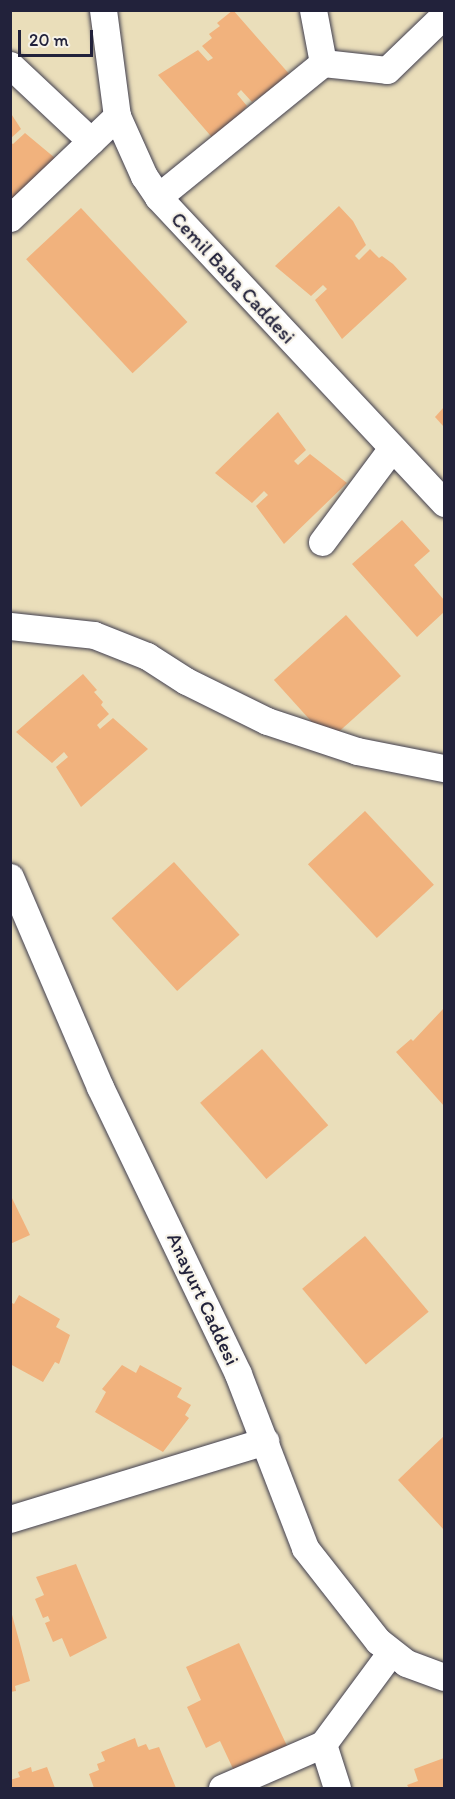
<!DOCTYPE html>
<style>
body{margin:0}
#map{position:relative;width:455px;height:1799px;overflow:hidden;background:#eadeba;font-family:Itim,sans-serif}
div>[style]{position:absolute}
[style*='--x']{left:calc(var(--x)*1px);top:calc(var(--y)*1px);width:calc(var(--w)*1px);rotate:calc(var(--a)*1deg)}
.building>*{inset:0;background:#f1b27d;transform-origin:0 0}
.roads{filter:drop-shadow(0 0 2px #403e4e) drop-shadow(0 0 2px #403e4e)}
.minor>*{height:27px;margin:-13.5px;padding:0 13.5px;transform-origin:13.5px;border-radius:13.5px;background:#fff}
span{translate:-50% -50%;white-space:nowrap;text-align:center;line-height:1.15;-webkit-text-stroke:4.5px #f7f3e8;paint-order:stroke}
.street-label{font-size:20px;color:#22223b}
.frame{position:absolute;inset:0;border:12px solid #22223b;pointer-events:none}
.scale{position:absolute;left:18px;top:30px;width:75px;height:27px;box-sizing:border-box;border:3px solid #22223b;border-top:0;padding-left:8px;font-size:18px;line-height:21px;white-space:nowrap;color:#22223b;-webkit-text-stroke:4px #f7f3e8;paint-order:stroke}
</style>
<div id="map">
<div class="building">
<i style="clip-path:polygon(233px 10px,291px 76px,252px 102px,241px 90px,237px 94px,247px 106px,216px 142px,158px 75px,198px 50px,208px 61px,213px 58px,202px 46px,212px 38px,209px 34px,220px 26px,217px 23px)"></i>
<i style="clip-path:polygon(10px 112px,21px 129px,10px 139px)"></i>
<i style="clip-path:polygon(25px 133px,61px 163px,10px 211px,10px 142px,13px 144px)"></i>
<i style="clip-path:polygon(339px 206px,353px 221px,366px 245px,355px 256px,359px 260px,370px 249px,379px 258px,382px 256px,393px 264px,407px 279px,342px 339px,315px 300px,327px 289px,323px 285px,311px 296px,275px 266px)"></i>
<i style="left:81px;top:208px;width:156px;height:75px;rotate:47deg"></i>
<i style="clip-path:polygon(444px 407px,444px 427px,435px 417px)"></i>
<i style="clip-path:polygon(278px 412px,306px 450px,294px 461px,298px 465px,310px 454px,347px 483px,284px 544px,256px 506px,268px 495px,264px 491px,252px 503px,215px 473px)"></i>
<i style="clip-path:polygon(402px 520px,430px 551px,414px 565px,444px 600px,444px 612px,417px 637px,352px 564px)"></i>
<i style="left:346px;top:615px;width:82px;height:97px;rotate:48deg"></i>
<i style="clip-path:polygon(83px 674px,97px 690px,94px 692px,103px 702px,101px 705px,109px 714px,97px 725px,100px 729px,113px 718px,148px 749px,81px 807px,56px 767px,68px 757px,64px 752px,52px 763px,16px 732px)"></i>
<i style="left:365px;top:811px;width:101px;height:78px;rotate:47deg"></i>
<i style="left:174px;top:862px;width:98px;height:84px;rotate:48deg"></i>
<i style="clip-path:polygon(444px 1008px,444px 1106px,396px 1052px,411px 1039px,413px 1041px)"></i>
<i style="left:262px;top:1049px;width:101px;height:82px;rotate:49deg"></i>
<i style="clip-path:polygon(10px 1194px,30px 1235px,10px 1244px)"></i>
<i style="left:365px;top:1236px;width:99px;height:82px;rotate:50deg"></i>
<i style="clip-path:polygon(19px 1295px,60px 1319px,56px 1327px,70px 1335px,59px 1364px,55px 1362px,43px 1382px,10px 1364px,10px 1302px,14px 1304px)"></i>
<i style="clip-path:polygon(122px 1365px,136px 1373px,140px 1365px,182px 1388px,177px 1397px,191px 1405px,185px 1415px,189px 1418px,163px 1452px,95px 1412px,106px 1392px,102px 1389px)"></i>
<i style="clip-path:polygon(444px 1436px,444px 1530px,398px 1480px)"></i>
<i style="clip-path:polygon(76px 1564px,107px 1638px,70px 1657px,62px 1638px,53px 1642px,45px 1623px,50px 1621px,48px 1616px,43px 1618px,35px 1599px,44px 1595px,36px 1577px)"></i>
<i style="clip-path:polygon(11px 1611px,30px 1681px,15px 1686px,16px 1691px,10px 1692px)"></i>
<i style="clip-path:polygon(239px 1643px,288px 1748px,235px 1773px,220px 1741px,206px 1748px,187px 1707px,201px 1700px,186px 1667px)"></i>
<i style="clip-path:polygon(135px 1738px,138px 1747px,146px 1744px,149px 1750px,159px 1747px,176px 1788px,94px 1788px,89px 1774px,99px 1770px,97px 1764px,105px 1761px,101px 1752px)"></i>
<i style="clip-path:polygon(444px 1758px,444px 1788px,409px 1788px,407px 1785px,418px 1781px,414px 1769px)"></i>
<i style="clip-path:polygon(31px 1767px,32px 1772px,47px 1767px,55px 1788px,10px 1788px,10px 1780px,20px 1777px,18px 1772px)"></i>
</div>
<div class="roads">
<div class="minor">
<i style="--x:103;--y:10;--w:107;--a:82.5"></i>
<i style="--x:117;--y:116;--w:66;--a:65.8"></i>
<i style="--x:144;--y:176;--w:25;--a:56"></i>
<i style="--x:158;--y:197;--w:419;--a:46.9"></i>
<i style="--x:313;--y:10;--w:54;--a:79.3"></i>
<i style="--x:10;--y:65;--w:111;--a:43.2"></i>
<i style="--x:158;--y:197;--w:213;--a:-39.1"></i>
<i style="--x:323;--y:63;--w:64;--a:6.2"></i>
<i style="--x:387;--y:70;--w:79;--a:-44"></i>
<i style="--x:10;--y:218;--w:148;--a:-43.6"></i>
<i style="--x:322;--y:542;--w:117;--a:-53.3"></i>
<i style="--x:10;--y:626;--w:84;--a:6.1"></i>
<i style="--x:94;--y:635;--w:57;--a:21.6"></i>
<i style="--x:147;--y:656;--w:46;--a:32.7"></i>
<i style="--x:186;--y:681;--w:90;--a:26.3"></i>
<i style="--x:267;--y:721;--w:95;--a:18.4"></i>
<i style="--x:357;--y:751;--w:89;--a:11.1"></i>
<i style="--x:10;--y:877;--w:228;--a:66.8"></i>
<i style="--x:100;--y:1087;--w:318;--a:64.3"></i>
<i style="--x:238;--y:1374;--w:186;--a:68.9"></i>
<i style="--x:305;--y:1548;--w:118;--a:51.9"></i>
<i style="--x:378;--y:1641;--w:36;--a:38"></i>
<i style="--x:406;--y:1663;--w:40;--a:20.2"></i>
<i style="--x:10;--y:1519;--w:267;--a:-17"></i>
<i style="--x:323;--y:1744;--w:46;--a:72.3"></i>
<i style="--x:222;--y:1788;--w:110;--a:-23.5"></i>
<i style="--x:323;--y:1744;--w:114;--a:-53.5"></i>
</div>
</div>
<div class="street-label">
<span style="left:233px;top:278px;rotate:47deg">Cemil Baba Caddesi</span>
<span style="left:203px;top:1299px;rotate:65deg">Anayurt Caddesi</span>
</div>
<div class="frame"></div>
<div class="scale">20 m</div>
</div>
